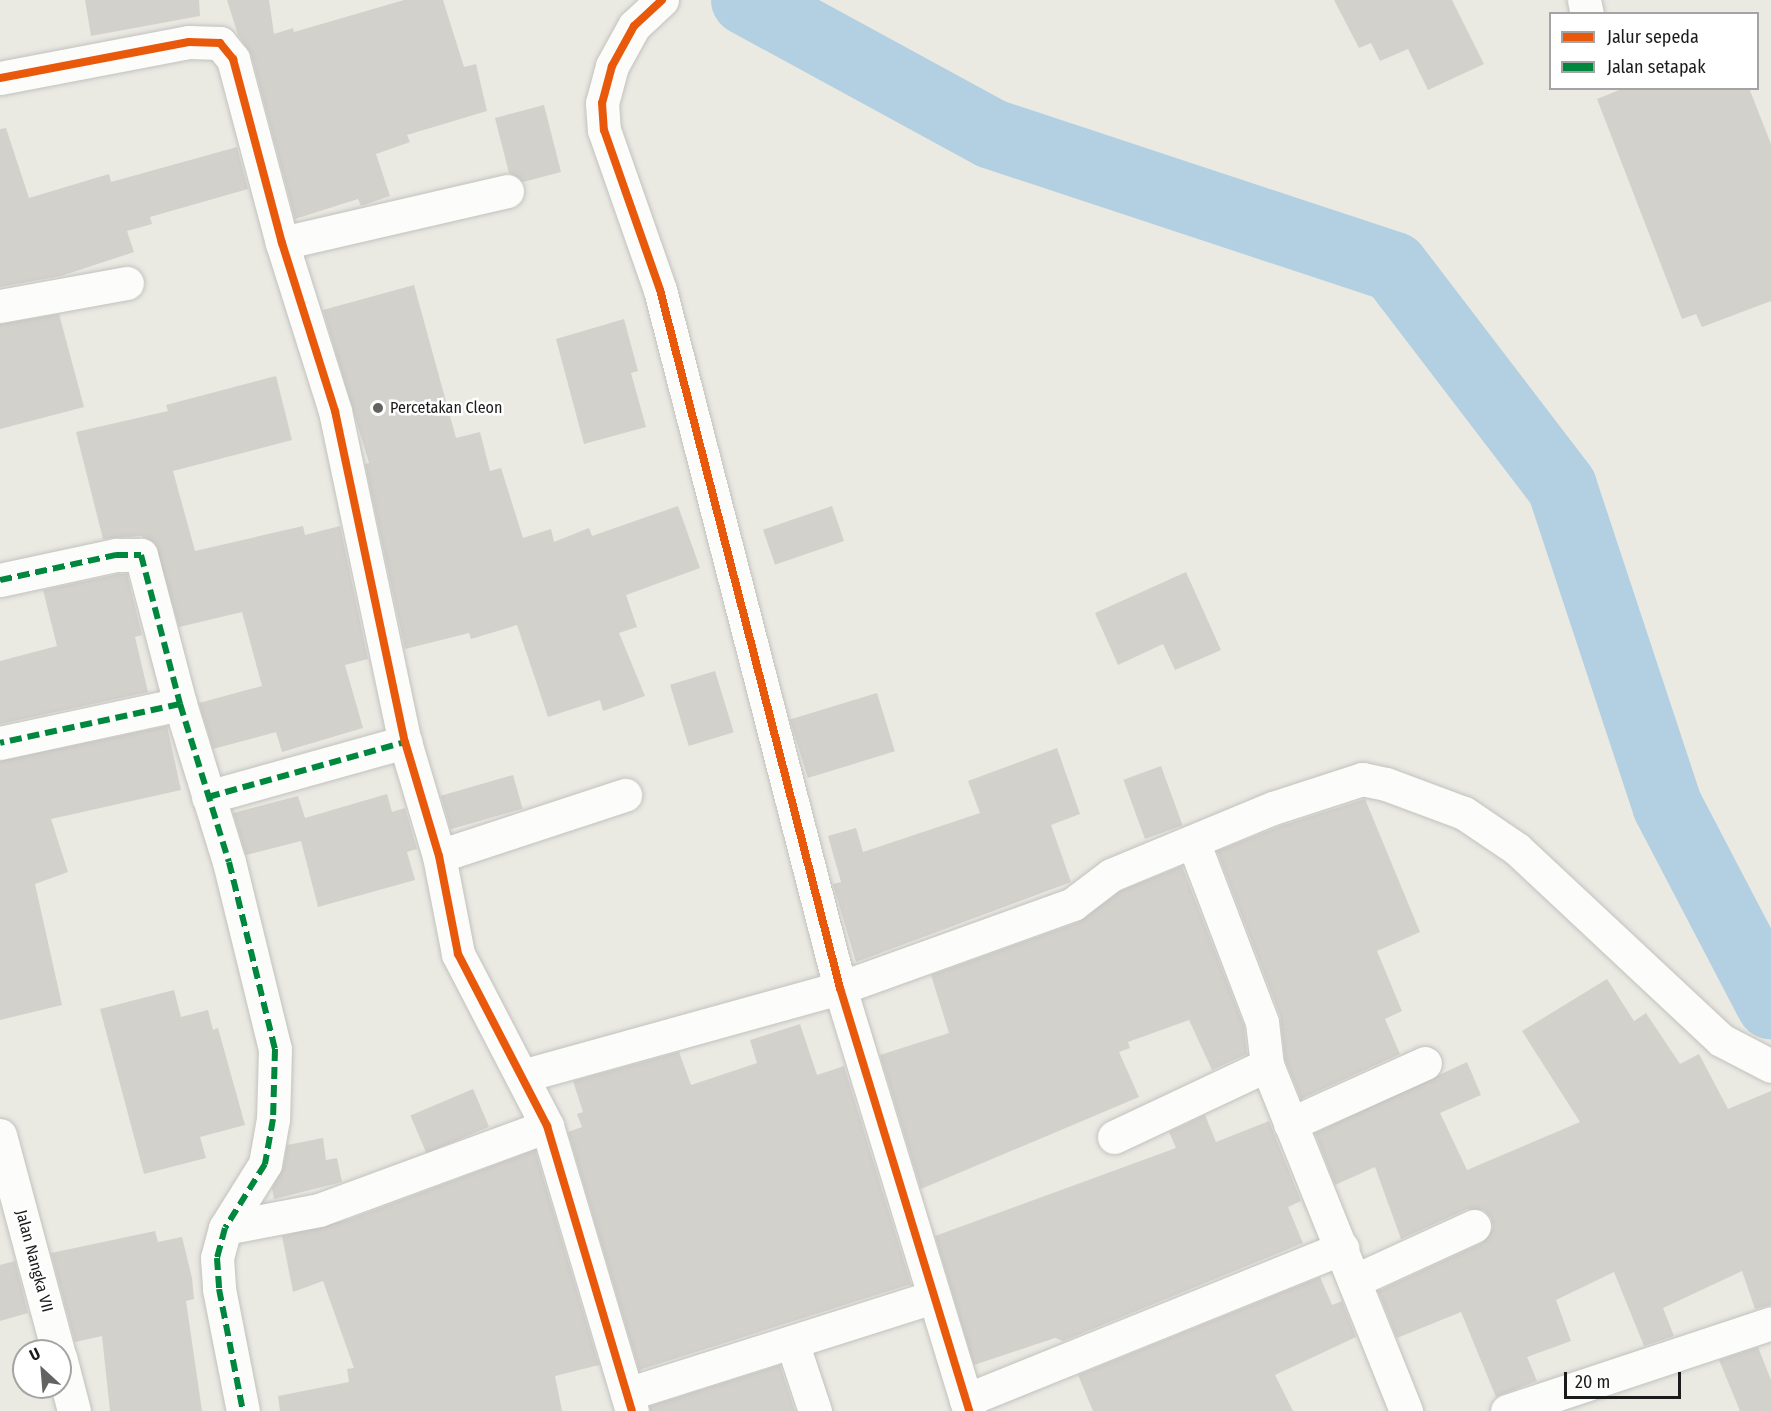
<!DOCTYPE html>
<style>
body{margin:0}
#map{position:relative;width:1771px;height:1411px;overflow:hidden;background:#eae9e2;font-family:"Fira Sans Condensed",sans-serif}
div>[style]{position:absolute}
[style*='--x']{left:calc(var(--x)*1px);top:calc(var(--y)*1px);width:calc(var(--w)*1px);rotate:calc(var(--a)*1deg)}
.river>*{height:70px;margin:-35px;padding:0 35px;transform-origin:35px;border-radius:35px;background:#b2d0e1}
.building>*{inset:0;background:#d3d1cb;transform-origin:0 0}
.roads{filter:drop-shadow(0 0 2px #c2c2bf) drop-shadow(0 0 2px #c2c2bf)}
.minor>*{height:33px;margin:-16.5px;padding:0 16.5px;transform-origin:16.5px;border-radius:16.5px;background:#fcfcfb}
.quiet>*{height:6px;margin-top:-3px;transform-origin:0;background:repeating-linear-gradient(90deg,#00873e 0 12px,transparent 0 18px)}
.cycleway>*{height:8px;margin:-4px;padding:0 4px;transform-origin:4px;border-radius:4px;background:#e8590c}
.dots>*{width:16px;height:16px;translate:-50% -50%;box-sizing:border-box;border:3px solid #fff;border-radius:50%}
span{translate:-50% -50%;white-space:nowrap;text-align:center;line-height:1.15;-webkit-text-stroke:5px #fff;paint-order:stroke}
.poi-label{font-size:16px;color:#1b1b1b}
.left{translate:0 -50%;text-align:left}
.street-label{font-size:16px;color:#1b1b1b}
.legend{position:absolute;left:1549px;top:12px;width:210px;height:78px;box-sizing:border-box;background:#fff;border:2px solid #a4a4a4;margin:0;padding:8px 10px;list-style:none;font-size:18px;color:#1b1b1b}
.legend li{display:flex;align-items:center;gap:12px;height:30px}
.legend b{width:30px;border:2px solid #a4a4a4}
.north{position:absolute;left:12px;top:1339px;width:60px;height:60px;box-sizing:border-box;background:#fff;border:2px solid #a4a4a4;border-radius:50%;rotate:334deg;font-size:16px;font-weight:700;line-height:24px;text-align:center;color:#1b1b1b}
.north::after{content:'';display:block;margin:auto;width:21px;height:27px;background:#636361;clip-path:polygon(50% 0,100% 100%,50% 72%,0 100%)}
.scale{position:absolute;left:1564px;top:1372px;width:117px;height:27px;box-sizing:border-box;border:3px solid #1b1b1b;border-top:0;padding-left:8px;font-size:18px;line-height:21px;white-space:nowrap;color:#1b1b1b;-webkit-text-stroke:4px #fff;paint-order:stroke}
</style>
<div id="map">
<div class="river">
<i style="--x:746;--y:0;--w:280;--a:28.6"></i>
<i style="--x:992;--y:134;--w:423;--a:18.3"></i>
<i style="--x:1394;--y:267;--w:277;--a:52.6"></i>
<i style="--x:1562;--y:487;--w:335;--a:71.7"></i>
<i style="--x:1667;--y:805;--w:225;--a:62.4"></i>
</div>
<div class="building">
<i style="clip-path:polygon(85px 0,199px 0,200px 16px,91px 36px)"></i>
<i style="clip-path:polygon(227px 0,269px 0,274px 34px,293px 28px,294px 32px,404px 0,443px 0,464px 67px,476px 64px,487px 111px,407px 135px,410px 142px,376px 154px,390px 196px,361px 206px,358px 199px,295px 219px,251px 54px,238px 35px)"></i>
<i style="clip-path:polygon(1334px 0,1452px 0,1484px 64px,1428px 90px,1408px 49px,1380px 61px,1371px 43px,1359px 48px)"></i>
<i style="clip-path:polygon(1624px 88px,1749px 88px,1771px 144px,1771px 301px,1702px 327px,1696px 314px,1682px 319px,1597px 99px)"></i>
<i style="clip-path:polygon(544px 105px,561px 172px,523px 182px,509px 173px,495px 118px)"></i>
<i style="clip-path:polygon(6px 128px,29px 198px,109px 174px,111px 182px,237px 147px,248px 189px,150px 217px,152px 224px,127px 231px,134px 252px,61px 276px,0 287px,0 129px)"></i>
<i style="clip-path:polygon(414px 285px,456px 438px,480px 432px,490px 471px,501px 468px,523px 538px,551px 529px,554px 542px,589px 528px,592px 536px,678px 506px,700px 568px,626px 595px,637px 627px,619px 633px,645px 696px,603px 711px,600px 700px,548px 717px,517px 625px,471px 639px,469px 633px,405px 649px,365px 464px,369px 463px,323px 310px)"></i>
<i style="clip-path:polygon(59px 314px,84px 407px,0 429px,0 324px)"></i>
<i style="clip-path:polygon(624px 319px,638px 371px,631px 373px,646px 427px,584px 444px,556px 339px)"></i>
<i style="clip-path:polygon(276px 376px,292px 440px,173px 471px,195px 551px,303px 526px,305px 535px,340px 526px,368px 659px,345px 665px,363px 728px,282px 752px,276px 732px,213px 749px,199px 703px,262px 686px,242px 612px,179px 627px,155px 543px,141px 536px,103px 539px,76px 432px,168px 411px,166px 405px)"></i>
<i style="left:832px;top:506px;width:37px;height:73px;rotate:71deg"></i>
<i style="clip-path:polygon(1186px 572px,1221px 650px,1175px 670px,1163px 644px,1118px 665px,1095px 613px)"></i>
<i style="clip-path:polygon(118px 574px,127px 574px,142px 635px,135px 637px,148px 692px,0 724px,0 661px,57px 646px,43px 590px)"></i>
<i style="left:715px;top:671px;width:64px;height:47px;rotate:73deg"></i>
<i style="left:877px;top:693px;width:61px;height:91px;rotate:73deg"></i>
<i style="clip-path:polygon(167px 726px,181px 790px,51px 819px,68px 872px,35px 884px,62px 1005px,0 1020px,0 761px)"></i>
<i style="clip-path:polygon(1057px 748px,1080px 814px,1051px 825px,1071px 882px,856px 962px,833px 884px,841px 882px,828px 836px,856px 828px,863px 852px,980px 813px,968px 781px)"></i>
<i style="left:1161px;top:766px;width:63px;height:40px;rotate:70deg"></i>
<i style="left:513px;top:775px;width:35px;height:75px;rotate:74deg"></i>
<i style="clip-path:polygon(387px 794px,392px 812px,405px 808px,417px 849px,407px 852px,415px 880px,318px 907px,301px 841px,246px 855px,233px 813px,298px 796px,305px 818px)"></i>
<i style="clip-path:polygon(1365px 799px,1420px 932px,1377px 951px,1402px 1011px,1385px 1019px,1400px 1054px,1301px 1099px,1285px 1060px,1280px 1015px,1217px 851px,1280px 826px)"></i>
<i style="clip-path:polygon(1182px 866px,1244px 1026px,1247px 1054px,1212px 1070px,1189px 1020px,1128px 1042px,1130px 1048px,1119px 1052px,1139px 1097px,921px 1189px,880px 1055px,949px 1033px,931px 975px,1079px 922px,1120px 891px)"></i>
<i style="clip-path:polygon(1607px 979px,1634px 1021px,1646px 1013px,1680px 1064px,1699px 1054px,1728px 1109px,1771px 1091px,1771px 1305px,1755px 1309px,1742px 1271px,1663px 1308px,1674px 1336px,1644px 1346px,1614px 1272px,1556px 1300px,1571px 1341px,1527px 1357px,1537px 1381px,1496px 1397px,1461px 1312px,1397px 1338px,1378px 1291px,1482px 1243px,1493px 1228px,1491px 1218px,1484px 1210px,1467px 1209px,1401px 1239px,1375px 1167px,1335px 1185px,1315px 1133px,1467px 1062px,1481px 1095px,1440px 1113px,1467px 1170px,1580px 1122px,1522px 1031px)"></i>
<i style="clip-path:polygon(174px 990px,181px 1017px,208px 1010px,213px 1030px,218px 1028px,245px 1125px,200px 1137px,206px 1158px,144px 1174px,100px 1009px)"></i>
<i style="clip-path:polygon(800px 1024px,817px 1075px,844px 1066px,911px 1284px,639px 1370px,568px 1132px,582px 1127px,577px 1114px,583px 1112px,573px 1081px,679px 1052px,691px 1085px,757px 1063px,750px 1040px)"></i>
<i style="left:473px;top:1089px;width:41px;height:68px;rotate:67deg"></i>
<i style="clip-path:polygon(1205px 1115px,1216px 1142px,1269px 1121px,1301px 1201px,1288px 1207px,1303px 1243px,1063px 1341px,1055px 1338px,974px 1365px,935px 1236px,1176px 1148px,1169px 1132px)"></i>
<i style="clip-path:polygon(323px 1138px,326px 1160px,337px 1158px,342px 1182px,274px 1199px,272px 1188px,283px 1168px,287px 1145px)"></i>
<i style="clip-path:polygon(535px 1150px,599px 1365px,555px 1376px,562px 1411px,280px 1411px,278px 1396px,349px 1382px,347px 1369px,354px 1368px,323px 1281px,293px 1292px,282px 1236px,350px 1219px)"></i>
<i style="clip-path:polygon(155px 1231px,158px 1242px,182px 1237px,192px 1278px,194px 1299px,186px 1301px,202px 1411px,110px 1411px,102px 1336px,75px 1342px,51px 1253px)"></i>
<i style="clip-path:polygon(15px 1261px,28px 1313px,0 1321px,0 1265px)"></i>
<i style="clip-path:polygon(1320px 1277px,1332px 1305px,1342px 1301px,1356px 1337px,1275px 1375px,1293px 1411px,1093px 1411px,1078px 1375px)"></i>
<i style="clip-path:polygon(1758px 1347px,1771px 1380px,1771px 1411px,1740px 1411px,1719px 1360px)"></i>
<i style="clip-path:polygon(780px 1365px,795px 1411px,650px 1411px,650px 1406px)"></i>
</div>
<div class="roads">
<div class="minor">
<i style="--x:662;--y:0;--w:38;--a:137"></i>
<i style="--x:634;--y:26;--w:46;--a:118.8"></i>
<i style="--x:612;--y:66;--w:38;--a:105"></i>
<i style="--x:602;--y:103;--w:27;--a:86"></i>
<i style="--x:604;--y:130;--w:170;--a:70.7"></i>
<i style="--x:660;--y:290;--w:721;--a:75.54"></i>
<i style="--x:840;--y:988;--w:442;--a:73"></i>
<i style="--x:1584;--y:0;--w:14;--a:78"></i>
<i style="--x:0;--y:78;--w:192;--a:-10.8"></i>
<i style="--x:189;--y:42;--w:31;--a:2"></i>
<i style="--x:220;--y:43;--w:21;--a:51"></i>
<i style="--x:233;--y:59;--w:190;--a:75.1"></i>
<i style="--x:282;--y:243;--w:176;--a:72.5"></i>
<i style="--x:335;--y:411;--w:338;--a:78.1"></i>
<i style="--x:405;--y:742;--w:119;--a:73.4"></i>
<i style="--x:439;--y:856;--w:100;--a:79"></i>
<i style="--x:458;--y:954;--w:194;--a:62.6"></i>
<i style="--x:547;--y:1126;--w:297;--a:73.4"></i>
<i style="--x:282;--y:243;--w:231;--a:-13"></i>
<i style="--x:0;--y:306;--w:129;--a:-10.3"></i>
<i style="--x:0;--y:580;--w:119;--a:-12.2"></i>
<i style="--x:116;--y:555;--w:25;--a:0"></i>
<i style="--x:141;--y:555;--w:154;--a:75.3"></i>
<i style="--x:180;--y:704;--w:184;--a:167.8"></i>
<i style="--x:180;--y:704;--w:165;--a:72.8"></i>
<i style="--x:229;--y:862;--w:193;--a:76.2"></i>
<i style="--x:275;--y:1049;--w:70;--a:91.6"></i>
<i style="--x:273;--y:1119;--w:46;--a:100.1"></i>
<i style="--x:265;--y:1164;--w:75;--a:122"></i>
<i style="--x:225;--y:1228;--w:31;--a:105"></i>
<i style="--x:217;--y:1258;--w:31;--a:86"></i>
<i style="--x:219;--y:1289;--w:124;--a:78.9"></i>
<i style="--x:208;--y:797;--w:205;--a:-15.6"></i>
<i style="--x:1194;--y:844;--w:191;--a:69.1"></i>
<i style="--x:1262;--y:1022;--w:43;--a:83.4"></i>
<i style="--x:1267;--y:1065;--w:373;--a:68.1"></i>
<i style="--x:439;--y:856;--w:196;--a:-18.2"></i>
<i style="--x:522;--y:1076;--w:330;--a:-15.5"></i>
<i style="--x:840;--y:988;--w:248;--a:-19.8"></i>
<i style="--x:1073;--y:904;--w:48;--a:-37.3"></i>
<i style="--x:1111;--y:875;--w:175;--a:-22.5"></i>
<i style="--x:1273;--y:808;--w:94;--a:-18"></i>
<i style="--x:1362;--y:779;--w:25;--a:12"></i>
<i style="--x:1386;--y:784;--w:83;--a:20.4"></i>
<i style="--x:1464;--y:813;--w:64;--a:34.2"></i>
<i style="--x:1517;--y:849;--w:279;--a:43.1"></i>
<i style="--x:1721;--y:1040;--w:56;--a:27.5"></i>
<i style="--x:1290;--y:1124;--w:148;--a:-24.3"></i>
<i style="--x:0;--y:1135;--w:224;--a:75"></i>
<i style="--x:1114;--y:1137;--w:169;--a:-25.2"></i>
<i style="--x:225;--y:1228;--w:96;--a:-10.8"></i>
<i style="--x:319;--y:1210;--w:243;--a:-20.2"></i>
<i style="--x:1354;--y:1281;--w:132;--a:-24.6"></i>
<i style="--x:792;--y:1342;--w:73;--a:71.6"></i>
<i style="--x:60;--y:1357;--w:56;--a:75.5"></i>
<i style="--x:627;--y:1394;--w:320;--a:-17.6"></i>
<i style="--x:966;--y:1400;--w:406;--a:-22"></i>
<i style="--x:1507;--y:1411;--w:278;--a:-18.4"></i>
</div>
</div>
<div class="quiet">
<i style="--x:0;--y:580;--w:119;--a:-12.2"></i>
<i style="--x:116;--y:555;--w:25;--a:0"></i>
<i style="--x:141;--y:555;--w:154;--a:75.3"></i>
<i style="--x:180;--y:704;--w:184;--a:167.8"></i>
<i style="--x:180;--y:704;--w:165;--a:72.8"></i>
<i style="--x:229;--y:862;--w:193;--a:76.2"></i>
<i style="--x:275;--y:1049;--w:70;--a:91.6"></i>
<i style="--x:273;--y:1119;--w:46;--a:100.1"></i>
<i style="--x:265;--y:1164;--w:75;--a:122"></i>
<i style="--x:225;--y:1228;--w:31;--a:105"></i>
<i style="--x:217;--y:1258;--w:31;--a:86"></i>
<i style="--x:219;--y:1289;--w:124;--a:78.9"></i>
<i style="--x:208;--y:797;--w:205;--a:-15.6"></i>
</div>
<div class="cycleway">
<i style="--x:662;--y:0;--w:38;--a:137"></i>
<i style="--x:634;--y:26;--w:46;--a:118.8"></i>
<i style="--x:612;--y:66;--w:38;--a:105"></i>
<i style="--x:602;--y:103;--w:27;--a:86"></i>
<i style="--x:604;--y:130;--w:170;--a:70.7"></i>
<i style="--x:660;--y:290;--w:721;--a:75.54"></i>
<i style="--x:840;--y:988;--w:442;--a:73"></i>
<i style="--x:0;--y:78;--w:192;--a:-10.8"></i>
<i style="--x:189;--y:42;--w:31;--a:2"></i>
<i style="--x:220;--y:43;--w:21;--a:51"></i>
<i style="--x:233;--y:59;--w:190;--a:75.1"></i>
<i style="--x:282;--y:243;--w:176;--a:72.5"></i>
<i style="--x:335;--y:411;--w:338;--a:78.1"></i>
<i style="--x:405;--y:742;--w:119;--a:73.4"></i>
<i style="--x:439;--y:856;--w:100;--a:79"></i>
<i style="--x:458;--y:954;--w:194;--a:62.6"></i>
<i style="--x:547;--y:1126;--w:297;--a:73.4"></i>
</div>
<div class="dots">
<i style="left:378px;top:408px;background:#636361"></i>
</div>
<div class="poi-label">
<span class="left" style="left:390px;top:408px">Percetakan Cleon</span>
</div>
<div class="street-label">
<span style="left:34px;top:1261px;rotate:75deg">Jalan Nangka VII</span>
</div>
<ul class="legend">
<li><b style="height:8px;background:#e8590c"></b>Jalur sepeda</li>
<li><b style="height:8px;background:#00873e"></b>Jalan setapak</li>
</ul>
<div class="north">U</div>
<div class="scale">20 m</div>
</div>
